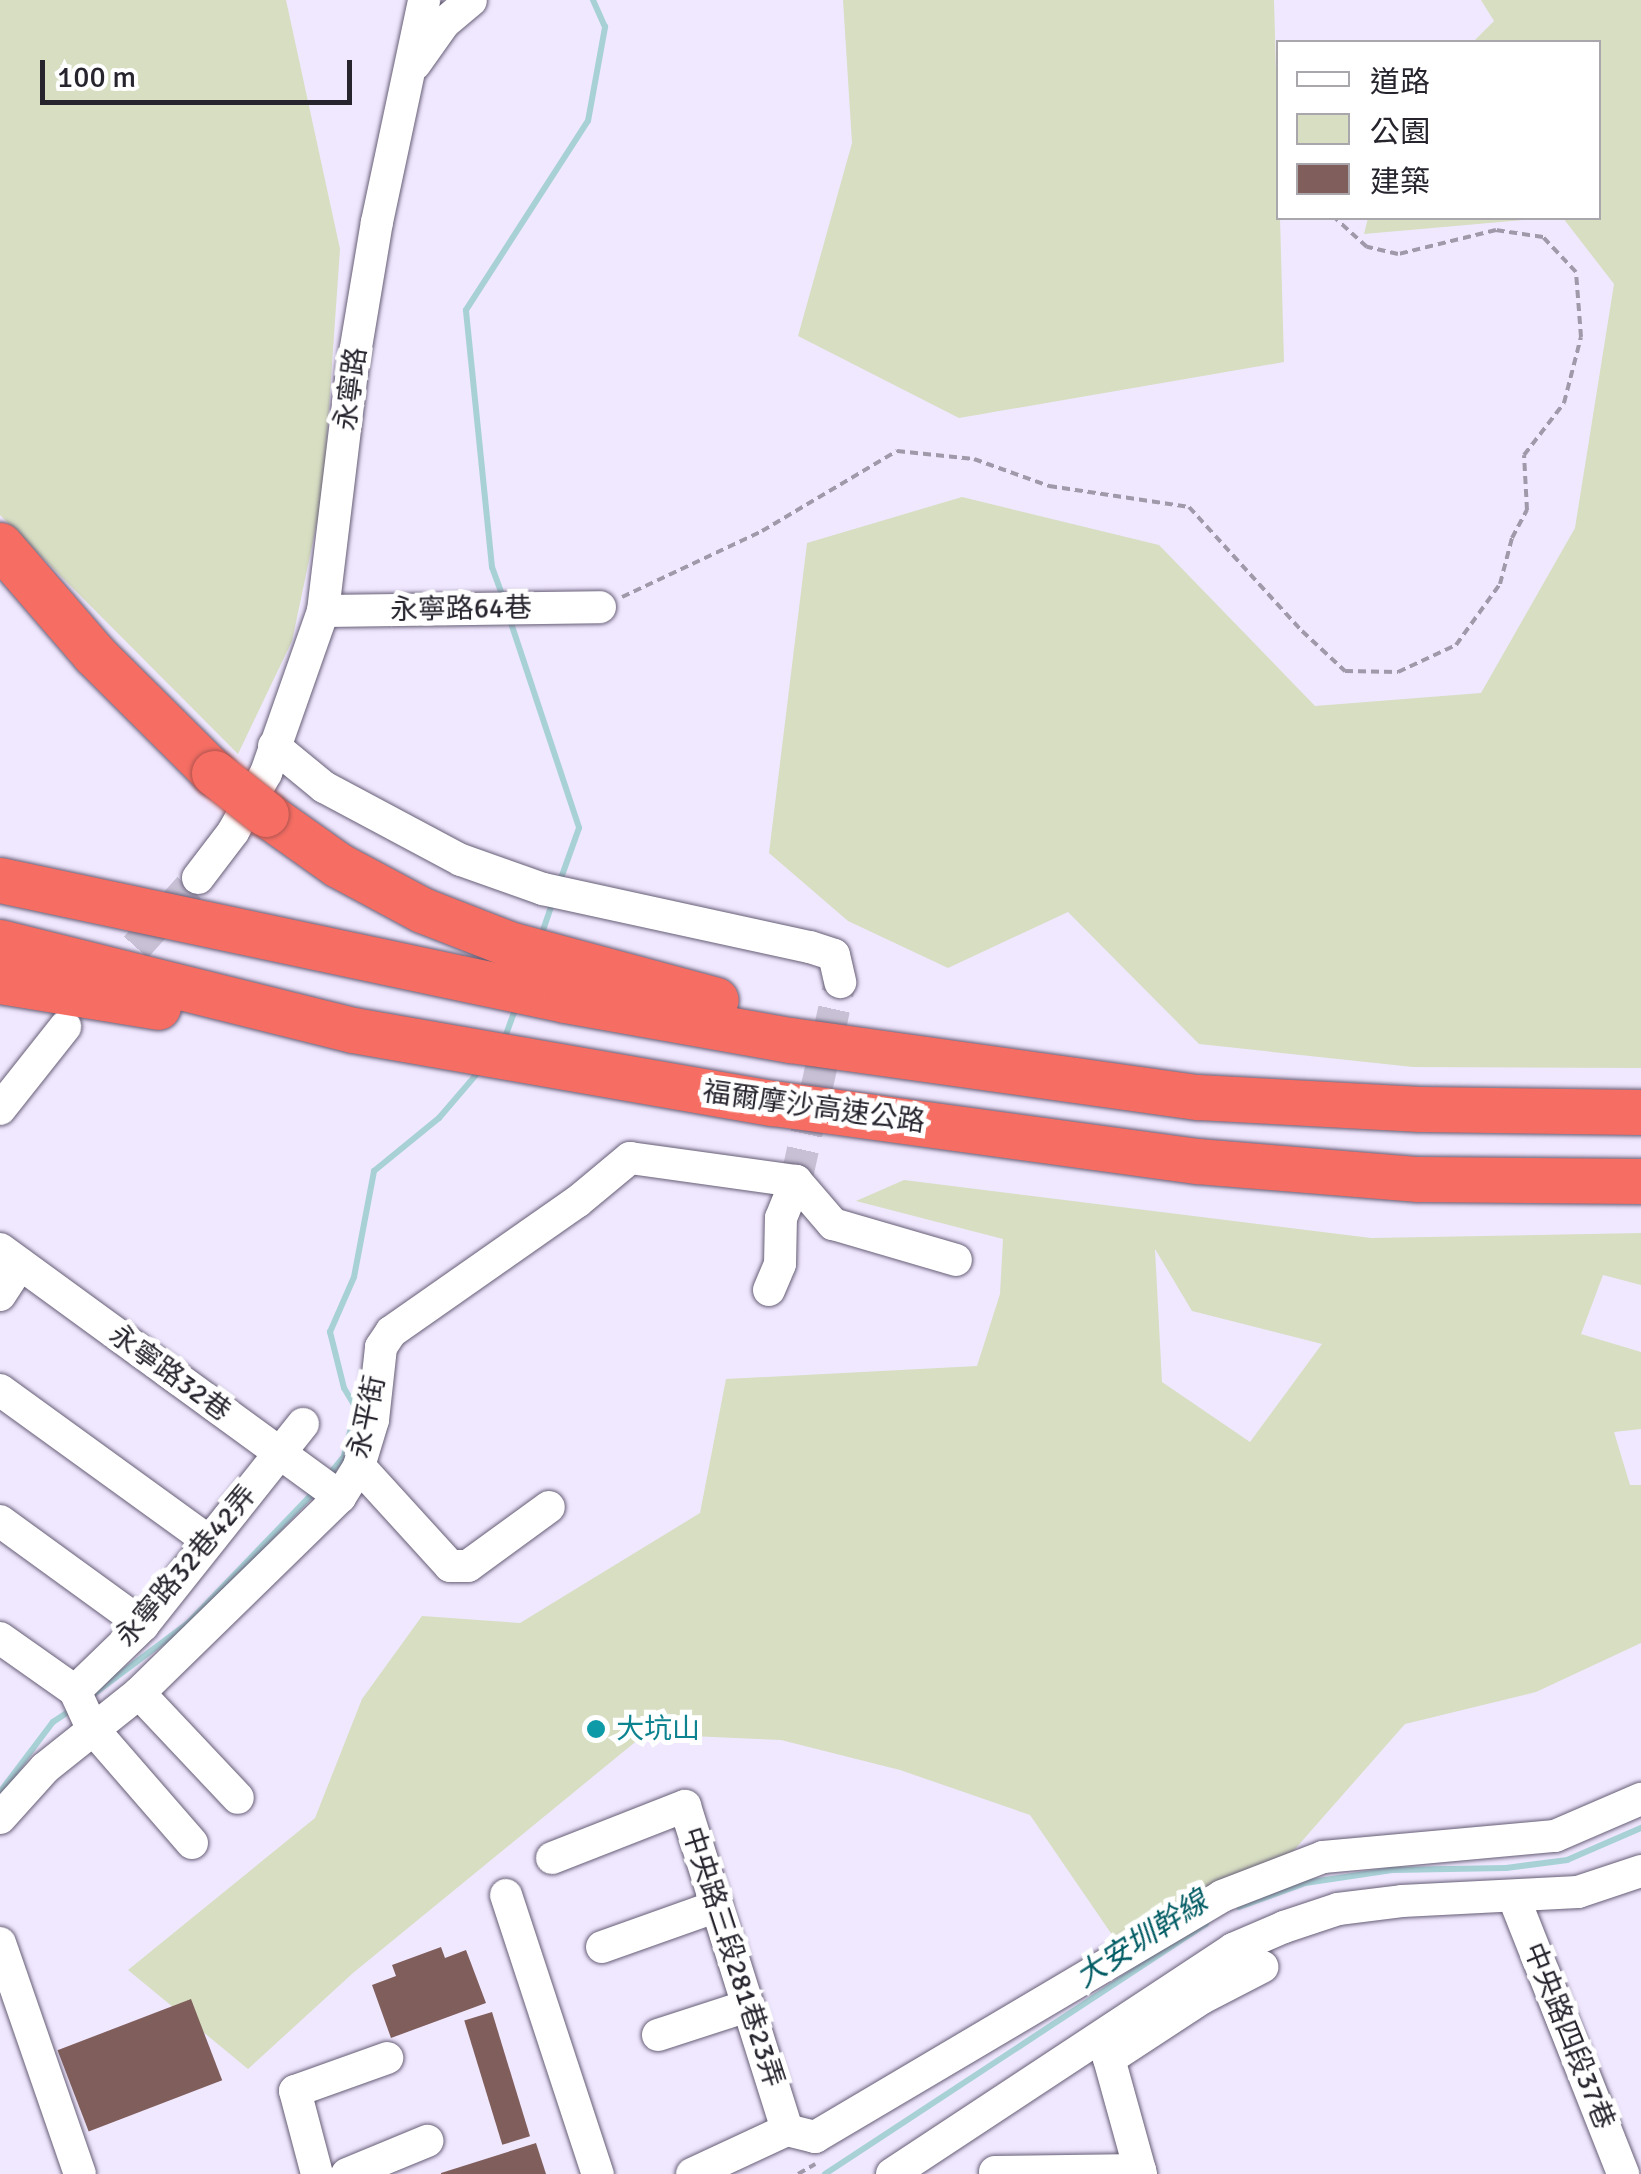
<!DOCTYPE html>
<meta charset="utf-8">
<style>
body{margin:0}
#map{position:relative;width:1641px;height:2174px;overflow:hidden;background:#f0e8ff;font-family:Signika,"Noto Sans TC",sans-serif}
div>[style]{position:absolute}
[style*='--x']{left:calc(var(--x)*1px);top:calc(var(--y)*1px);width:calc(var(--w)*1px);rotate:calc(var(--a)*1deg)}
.green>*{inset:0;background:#d7dec2}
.stream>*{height:6px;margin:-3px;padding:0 3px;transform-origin:3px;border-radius:3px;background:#a8d1d6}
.building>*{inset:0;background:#805e5b;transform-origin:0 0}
.minor-tunnel>*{height:32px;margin-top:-16px;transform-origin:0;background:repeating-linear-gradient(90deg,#c8c1d5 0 32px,transparent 0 48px)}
.path>*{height:4px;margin-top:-2px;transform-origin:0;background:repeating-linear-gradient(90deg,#9f99aa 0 8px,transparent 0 13px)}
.roads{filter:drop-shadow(0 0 2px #665e76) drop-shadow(0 0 2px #665e76)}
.minor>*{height:32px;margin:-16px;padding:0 16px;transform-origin:16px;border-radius:16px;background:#fff}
.highway>*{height:45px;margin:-22.5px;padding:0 22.5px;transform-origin:22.5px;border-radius:22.5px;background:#f66e63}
.bridges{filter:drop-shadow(0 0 2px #ae5450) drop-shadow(0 0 2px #ae5450)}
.highway-bridge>*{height:45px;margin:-22.5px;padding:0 22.5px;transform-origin:22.5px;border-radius:22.5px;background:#f66e63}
.dots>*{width:28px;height:28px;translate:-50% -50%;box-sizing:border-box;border:5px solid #fff;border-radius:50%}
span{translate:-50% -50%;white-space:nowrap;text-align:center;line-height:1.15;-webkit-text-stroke:10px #fff;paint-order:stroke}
.street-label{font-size:28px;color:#27242e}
.culture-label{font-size:28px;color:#0d838f}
.left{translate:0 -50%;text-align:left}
.water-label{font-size:30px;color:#005b63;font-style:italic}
.legend{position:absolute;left:1276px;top:40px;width:325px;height:180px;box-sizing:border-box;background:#fff;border:2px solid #a9a7ab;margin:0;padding:12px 18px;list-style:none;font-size:30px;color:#27242e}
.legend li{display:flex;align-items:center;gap:20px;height:50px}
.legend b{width:50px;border:2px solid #a9a7ab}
.scale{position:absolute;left:40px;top:60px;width:312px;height:45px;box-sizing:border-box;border:5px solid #27242e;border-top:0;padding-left:12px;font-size:30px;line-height:35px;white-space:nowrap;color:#27242e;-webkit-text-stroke:8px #fff;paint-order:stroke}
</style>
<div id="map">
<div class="green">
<i style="clip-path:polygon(0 0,286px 0,340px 249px,323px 494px,292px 641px,238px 754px,0 515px)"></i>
<i style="clip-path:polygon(843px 0,1274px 0,1284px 362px,959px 418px,798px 336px,852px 143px)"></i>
<i style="clip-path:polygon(1481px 0,1641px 0,1641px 1068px,1413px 1067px,1199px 1044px,1068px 912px,948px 968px,848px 921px,769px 853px,807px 543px,962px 497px,1159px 545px,1315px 706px,1481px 693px,1575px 528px,1614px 284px,1563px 218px,1598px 218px,1598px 42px,1473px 42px,1494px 21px)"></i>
<i style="clip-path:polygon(1368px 218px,1545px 218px,1364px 234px)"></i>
<i style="clip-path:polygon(evenodd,904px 1180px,1371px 1238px,1641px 1233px,1641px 1285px,1603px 1275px,1581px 1334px,1641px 1352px,1641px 1429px,1614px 1432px,1630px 1485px,1641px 1485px,1641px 1643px,1536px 1692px,1405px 1724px,1288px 1857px,1119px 1945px,1030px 1815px,900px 1770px,781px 1740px,645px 1734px,353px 1973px,248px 2069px,128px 1970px,315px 1818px,362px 1699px,422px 1616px,520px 1623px,700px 1513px,726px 1379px,977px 1366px,1000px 1294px,1003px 1239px,856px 1201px,904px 1180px,1155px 1249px,1192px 1311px,1322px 1344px,1250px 1442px,1162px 1382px,1155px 1249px)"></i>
</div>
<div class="stream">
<i style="--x:504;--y:600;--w:35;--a:-110"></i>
<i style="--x:492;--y:567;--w:258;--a:-95.8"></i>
<i style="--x:466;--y:310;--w:225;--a:-57.2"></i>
<i style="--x:588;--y:121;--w:96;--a:-79.7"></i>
<i style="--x:605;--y:27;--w:30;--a:-114"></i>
<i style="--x:509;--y:617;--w:222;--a:71.6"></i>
<i style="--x:579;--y:828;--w:59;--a:109.7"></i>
<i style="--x:541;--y:936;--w:37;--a:-71"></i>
<i style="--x:504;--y:1040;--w:38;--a:-70"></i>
<i style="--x:328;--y:1476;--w:26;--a:-51"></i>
<i style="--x:344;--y:1456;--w:49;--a:-76"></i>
<i style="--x:356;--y:1408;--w:23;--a:-121"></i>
<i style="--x:344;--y:1388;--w:58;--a:-104"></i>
<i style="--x:330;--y:1332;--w:60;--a:-66.4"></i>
<i style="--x:354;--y:1277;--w:108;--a:-79.3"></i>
<i style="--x:374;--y:1171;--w:84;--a:-39.2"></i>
<i style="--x:439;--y:1118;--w:65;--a:-49.4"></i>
<i style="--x:91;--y:1696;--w:120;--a:-36.9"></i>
<i style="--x:187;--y:1624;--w:182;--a:-46.1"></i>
<i style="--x:0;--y:1792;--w:88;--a:-52.9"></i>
<i style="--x:53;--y:1722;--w:23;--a:-34"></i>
<i style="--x:1239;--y:1907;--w:70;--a:-20"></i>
<i style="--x:1305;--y:1883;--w:88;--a:-8.5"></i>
<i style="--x:1392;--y:1870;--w:114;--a:-1"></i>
<i style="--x:1506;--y:1868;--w:62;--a:-7.5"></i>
<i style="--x:1567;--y:1860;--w:81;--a:-23.4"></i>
<i style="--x:825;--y:2174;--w:456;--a:-33.3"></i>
</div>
<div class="building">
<i style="clip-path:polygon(441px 1947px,445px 1958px,466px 1950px,486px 2003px,391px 2038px,372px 1985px,396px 1976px,392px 1965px)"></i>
<i style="left:191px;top:1999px;width:87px;height:143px;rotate:69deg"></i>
<i style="left:492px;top:2012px;width:130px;height:29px;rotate:73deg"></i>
<i style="clip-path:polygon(536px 2143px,546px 2174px,441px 2174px,441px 2173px)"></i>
</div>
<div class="minor-tunnel">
<i style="--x:104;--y:983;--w:141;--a:-48.2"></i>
<i style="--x:796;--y:1181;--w:204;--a:-77.5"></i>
</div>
<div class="path">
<i style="--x:622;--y:597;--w:155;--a:-25.2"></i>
<i style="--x:762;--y:531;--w:157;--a:-30.7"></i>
<i style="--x:897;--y:451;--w:77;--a:5.9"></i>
<i style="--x:974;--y:459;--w:80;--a:19.8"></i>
<i style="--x:1049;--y:486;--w:142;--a:8.5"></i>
<i style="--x:1189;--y:507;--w:168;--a:47.7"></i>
<i style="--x:1302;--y:631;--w:59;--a:42.9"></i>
<i style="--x:1345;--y:671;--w:53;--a:1.1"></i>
<i style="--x:1398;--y:672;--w:64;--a:-25"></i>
<i style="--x:1456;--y:645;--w:75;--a:-54.2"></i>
<i style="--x:1500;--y:584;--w:48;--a:-75.4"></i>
<i style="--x:1512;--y:538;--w:32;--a:-62"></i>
<i style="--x:1527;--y:510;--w:55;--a:-93.1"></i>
<i style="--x:1524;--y:455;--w:66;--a:-52.4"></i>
<i style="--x:1564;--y:403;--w:68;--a:-75.6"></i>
<i style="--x:1581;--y:337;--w:65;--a:-94.4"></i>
<i style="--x:1576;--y:272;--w:48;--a:-133.3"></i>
<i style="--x:1543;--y:237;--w:48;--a:-171.5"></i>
<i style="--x:1496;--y:230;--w:101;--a:166.2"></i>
<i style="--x:1398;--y:254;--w:32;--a:-167"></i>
<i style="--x:1367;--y:247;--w:43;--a:-137.8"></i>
<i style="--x:798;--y:2174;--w:20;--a:-30"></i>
</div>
<div class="roads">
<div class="minor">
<i style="--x:415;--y:64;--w:50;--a:-54.7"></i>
<i style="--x:444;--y:23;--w:35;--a:-40"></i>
<i style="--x:323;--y:611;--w:277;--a:-0.8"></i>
<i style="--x:274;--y:746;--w:65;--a:39.4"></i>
<i style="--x:324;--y:787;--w:155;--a:28.1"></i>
<i style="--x:461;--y:860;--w:87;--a:19.5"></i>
<i style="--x:543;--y:889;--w:273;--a:12.3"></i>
<i style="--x:810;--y:947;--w:25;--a:18"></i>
<i style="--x:834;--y:955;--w:28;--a:77"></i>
<i style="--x:198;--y:878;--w:58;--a:-52.7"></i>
<i style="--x:233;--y:832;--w:68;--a:-60.8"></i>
<i style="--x:266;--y:773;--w:172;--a:-70.6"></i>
<i style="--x:323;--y:611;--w:242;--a:-83.1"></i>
<i style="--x:352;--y:371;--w:151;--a:-80.5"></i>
<i style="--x:377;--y:222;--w:227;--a:-78"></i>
<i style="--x:0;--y:1109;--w:105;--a:-51.6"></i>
<i style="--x:796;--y:1181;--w:57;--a:49.3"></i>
<i style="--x:833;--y:1224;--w:128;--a:16.3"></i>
<i style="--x:0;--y:1249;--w:421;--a:36.1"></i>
<i style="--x:769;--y:1290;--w:28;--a:-67"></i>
<i style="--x:780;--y:1264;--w:46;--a:-88.8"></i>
<i style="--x:781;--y:1218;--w:40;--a:-68"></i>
<i style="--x:0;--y:1295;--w:37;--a:-57"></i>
<i style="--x:0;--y:1390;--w:256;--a:35.9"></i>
<i style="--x:359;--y:1466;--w:135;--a:47.7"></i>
<i style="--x:450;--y:1566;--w:18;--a:0"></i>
<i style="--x:468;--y:1566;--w:100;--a:-36.1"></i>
<i style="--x:0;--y:1521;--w:177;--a:36"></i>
<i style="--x:0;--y:1638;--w:92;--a:35.2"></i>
<i style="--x:139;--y:1693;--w:144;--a:46.7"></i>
<i style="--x:0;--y:1818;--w:67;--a:-48"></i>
<i style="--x:45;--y:1768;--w:120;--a:-38.6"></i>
<i style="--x:139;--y:1693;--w:281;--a:-44.3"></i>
<i style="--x:340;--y:1497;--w:36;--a:-58"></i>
<i style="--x:359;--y:1466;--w:48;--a:-73.1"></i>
<i style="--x:373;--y:1420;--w:73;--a:-83.7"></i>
<i style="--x:381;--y:1347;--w:18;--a:-56"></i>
<i style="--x:391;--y:1332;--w:227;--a:-35"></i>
<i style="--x:577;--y:1202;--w:69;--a:-39.7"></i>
<i style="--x:630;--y:1158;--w:168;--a:7.9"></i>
<i style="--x:192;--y:1843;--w:152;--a:-131"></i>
<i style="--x:92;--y:1728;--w:41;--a:-114.7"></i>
<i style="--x:75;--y:1691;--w:95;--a:-44.1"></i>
<i style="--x:143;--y:1625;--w:257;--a:-51.5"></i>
<i style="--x:552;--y:1858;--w:143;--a:-21.4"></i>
<i style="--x:685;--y:1806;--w:340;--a:72.5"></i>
<i style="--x:506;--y:1895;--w:294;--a:71.8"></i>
<i style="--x:1514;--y:1898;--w:297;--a:68.4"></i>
<i style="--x:0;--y:1943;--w:244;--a:70.9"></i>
<i style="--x:602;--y:1947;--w:122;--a:-19.6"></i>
<i style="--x:658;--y:2035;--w:94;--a:-18"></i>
<i style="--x:787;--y:2130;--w:29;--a:14"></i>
<i style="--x:815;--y:2137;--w:473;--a:-30.6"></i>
<i style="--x:1222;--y:1896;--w:108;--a:-21.1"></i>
<i style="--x:1323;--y:1857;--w:233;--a:-5.2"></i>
<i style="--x:1555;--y:1836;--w:94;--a:-23.3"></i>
<i style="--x:995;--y:2172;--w:145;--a:-0.8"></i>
<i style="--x:317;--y:2174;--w:86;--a:-104.8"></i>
<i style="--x:295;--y:2091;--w:98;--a:-19.7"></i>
<i style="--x:347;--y:2174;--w:87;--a:-22.4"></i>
<i style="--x:692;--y:2174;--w:105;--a:-24.9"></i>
<i style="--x:892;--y:2174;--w:409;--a:-33.4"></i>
<i style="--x:1233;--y:1949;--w:56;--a:-23.3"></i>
<i style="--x:1284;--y:1927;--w:57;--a:-18.4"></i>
<i style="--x:1338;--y:1909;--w:64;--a:-7.1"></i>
<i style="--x:1402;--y:1901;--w:176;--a:-2.9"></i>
<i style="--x:1578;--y:1892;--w:66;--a:-18.4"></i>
<i style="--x:1141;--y:2174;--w:119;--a:-105.5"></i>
<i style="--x:1109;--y:2059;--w:111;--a:-33.3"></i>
<i style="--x:1202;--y:1998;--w:68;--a:-27.3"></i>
</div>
<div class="highway">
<i style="--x:0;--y:545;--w:144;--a:49.2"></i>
<i style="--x:94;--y:654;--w:169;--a:44.8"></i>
<i style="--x:266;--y:814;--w:88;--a:35.3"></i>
<i style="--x:338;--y:865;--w:95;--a:28.2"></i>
<i style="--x:422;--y:910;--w:93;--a:21.3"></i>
<i style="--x:509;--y:944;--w:214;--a:15.1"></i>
<i style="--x:0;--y:880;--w:578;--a:11.99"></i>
<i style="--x:565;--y:1000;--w:229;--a:10.1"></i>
<i style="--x:790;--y:1040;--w:412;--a:8"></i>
<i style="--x:1198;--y:1097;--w:222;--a:3.1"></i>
<i style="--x:1420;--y:1109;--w:221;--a:0.8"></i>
<i style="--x:0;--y:942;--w:364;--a:14"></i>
<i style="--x:353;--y:1030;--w:426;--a:9.9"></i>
<i style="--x:773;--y:1103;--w:428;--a:7.8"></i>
<i style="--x:1197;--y:1161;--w:222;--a:4.7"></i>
<i style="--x:1418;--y:1179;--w:223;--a:0.5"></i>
<i style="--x:0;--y:981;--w:160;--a:9.3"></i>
</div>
</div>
<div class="bridges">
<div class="highway-bridge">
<i style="--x:214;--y:773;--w:66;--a:38.3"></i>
</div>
</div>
<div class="dots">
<i style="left:596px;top:1729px;background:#0f9aa8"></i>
</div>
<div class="street-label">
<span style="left:351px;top:389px;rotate:-82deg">永寧路</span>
<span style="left:461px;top:609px;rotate:-1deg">永寧路64巷</span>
<span style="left:814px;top:1107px;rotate:8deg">福爾摩沙高速公路</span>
<span style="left:170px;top:1373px;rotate:36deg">永寧路32巷</span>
<span style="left:367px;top:1417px;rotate:-78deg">永平街</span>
<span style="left:186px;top:1566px;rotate:-50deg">永寧路32巷42弄</span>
<span style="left:733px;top:1957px;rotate:72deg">中央路三段281巷23弄</span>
<span style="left:1569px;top:2036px;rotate:68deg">中央路四段37巷</span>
</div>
<div class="culture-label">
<span class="left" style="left:616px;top:1729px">大坑山</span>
</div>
<div class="water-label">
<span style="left:1142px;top:1940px;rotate:-33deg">大安圳幹線</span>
</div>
<ul class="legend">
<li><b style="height:12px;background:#fff"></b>道路</li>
<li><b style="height:28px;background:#d7dec2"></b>公園</li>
<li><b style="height:28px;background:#805e5b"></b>建築</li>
</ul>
<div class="scale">100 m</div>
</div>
